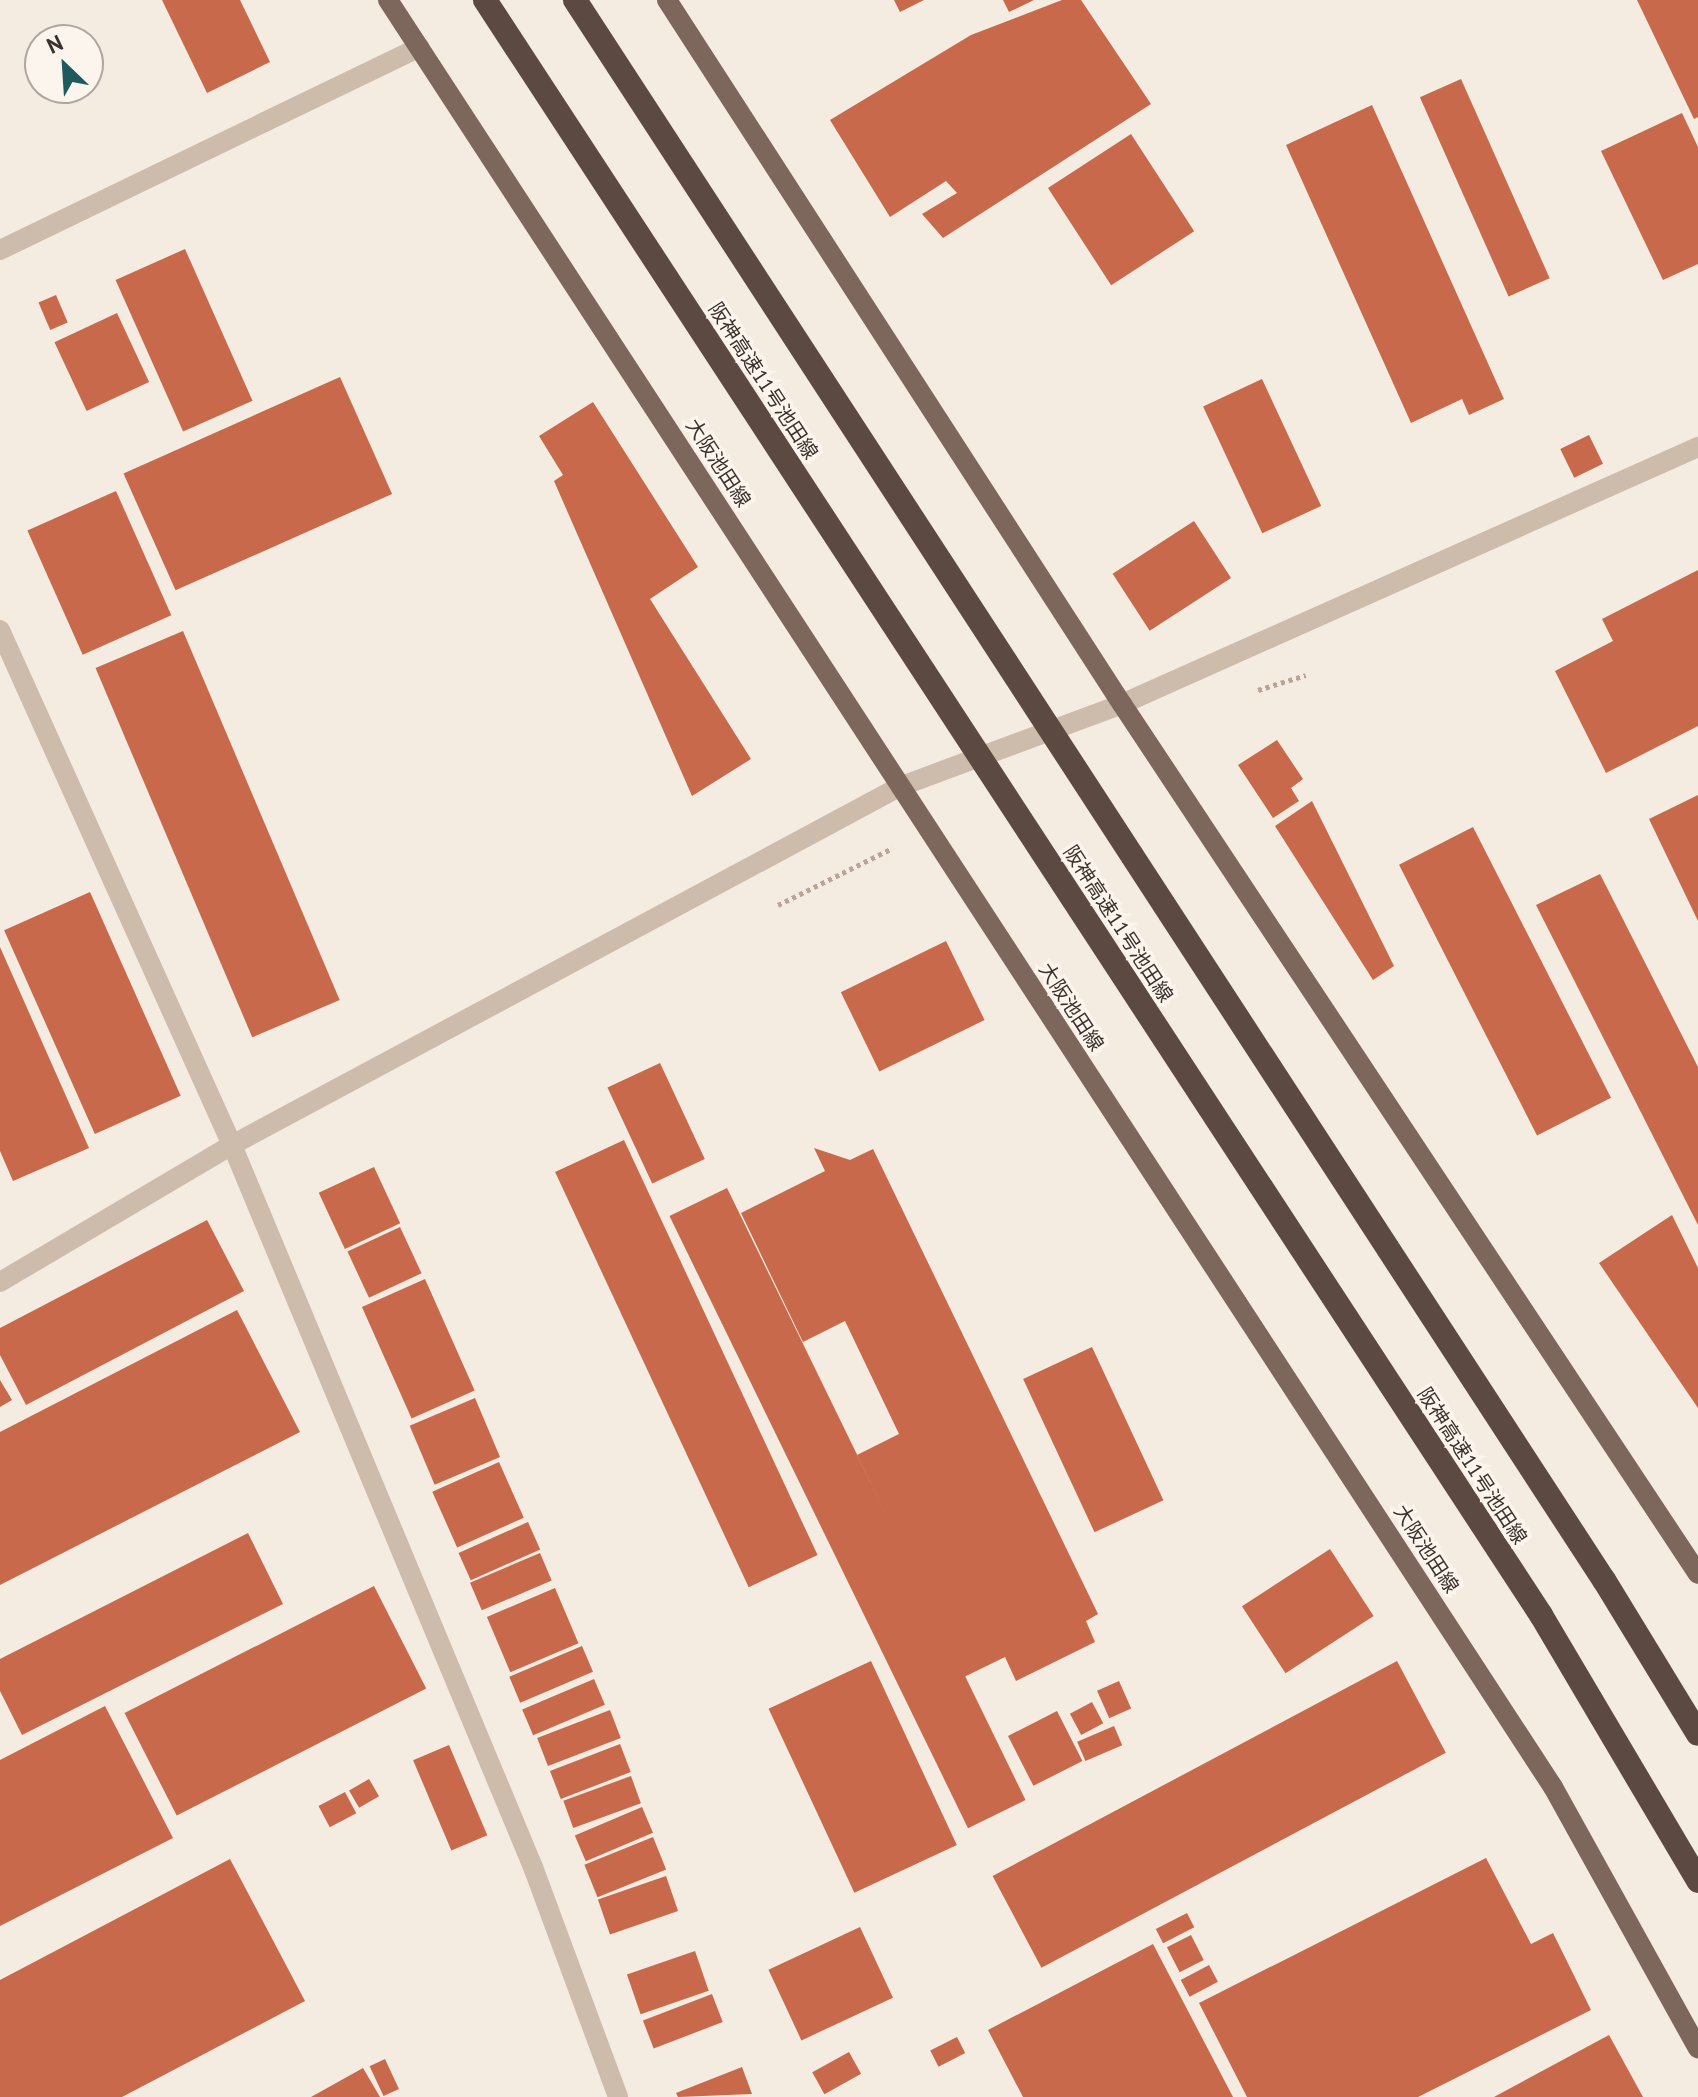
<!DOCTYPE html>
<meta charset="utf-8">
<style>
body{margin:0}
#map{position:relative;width:1698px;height:2097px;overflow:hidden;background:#f4ebe1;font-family:"PT Sans","Noto Sans JP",sans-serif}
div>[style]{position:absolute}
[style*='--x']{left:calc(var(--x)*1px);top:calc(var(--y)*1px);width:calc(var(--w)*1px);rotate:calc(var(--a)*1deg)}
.building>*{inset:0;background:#c8694b;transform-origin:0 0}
.path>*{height:5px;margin-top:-2.5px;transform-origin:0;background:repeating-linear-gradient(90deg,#b9a596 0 4px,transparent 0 8px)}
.minor>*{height:20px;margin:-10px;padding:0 10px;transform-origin:10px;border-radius:10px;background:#cdbbac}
.primary>*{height:20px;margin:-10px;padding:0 10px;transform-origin:10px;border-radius:10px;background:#7d675c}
.motorway>*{height:24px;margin:-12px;padding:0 12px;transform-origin:12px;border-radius:12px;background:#5c4a42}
span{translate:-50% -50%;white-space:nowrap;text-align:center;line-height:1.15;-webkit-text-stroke:7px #fbf5ee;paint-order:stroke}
.street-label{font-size:20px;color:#3b302b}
.north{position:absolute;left:24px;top:24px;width:80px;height:80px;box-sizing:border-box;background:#fbf5ee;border:2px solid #aea6a0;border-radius:50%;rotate:335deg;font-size:22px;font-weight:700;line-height:32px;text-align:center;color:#3b302b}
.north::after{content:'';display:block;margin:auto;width:28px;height:36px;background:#1f5a5e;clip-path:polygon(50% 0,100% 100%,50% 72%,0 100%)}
</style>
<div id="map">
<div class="building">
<i style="clip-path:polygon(162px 0,240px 0,270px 62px,207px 93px)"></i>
<i style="clip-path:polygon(894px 0,924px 0,900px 12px)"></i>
<i style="clip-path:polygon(1003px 0,1034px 0,1009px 12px)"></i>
<i style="clip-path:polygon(1062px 0,1081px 0,1151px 104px,943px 238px,922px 214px,957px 193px,946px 181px,890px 217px,830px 120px,971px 35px)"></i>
<i style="clip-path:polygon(1637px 0,1698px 0,1698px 117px,1694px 119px)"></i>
<i style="left:1461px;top:79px;width:218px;height:45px;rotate:66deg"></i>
<i style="clip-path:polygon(1372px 105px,1504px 399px,1469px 415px,1462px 399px,1411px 423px,1286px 145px)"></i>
<i style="clip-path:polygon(1682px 113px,1698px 147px,1698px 264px,1663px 280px,1601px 151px)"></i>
<i style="left:1131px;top:134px;width:116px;height:99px;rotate:57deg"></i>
<i style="left:185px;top:249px;width:166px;height:76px;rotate:66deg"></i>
<i style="left:56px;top:295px;width:30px;height:19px;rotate:67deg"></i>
<i style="left:117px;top:313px;width:76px;height:69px;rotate:65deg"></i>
<i style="left:340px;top:377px;width:128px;height:237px;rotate:66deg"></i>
<i style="left:1262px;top:379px;width:140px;height:65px;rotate:65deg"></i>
<i style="clip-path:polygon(593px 402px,698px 567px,650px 599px,751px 759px,692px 796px,554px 481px,563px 475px,539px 436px)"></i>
<i style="left:1589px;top:435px;width:32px;height:32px;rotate:64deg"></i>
<i style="left:116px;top:491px;width:136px;height:97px;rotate:66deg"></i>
<i style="left:1194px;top:521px;width:68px;height:97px;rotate:57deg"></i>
<i style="clip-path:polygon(1698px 570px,1698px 726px,1606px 773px,1555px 671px,1613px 641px,1602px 619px)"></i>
<i style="left:183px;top:631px;width:401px;height:95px;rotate:67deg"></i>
<i style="clip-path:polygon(1277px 740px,1303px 779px,1291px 788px,1299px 801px,1273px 818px,1238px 765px)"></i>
<i style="clip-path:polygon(1698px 795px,1698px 921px,1649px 819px)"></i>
<i style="clip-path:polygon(1312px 801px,1394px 966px,1373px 980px,1275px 826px)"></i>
<i style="left:1473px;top:827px;width:304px;height:83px;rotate:63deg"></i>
<i style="clip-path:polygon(1600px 874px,1698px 1067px,1698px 1225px,1536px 905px)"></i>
<i style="left:90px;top:892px;width:223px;height:94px;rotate:66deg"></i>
<i style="left:946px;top:941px;width:88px;height:117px;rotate:64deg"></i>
<i style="clip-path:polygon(0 947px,89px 1148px,13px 1181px,0 1151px)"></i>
<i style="left:660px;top:1063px;width:106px;height:58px;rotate:65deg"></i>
<i style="left:624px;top:1140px;width:458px;height:76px;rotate:65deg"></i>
<i style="clip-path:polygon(814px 1148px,850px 1160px,873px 1149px,1098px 1614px,1086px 1621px,1095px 1642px,1016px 1681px,1005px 1657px,964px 1677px,857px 1455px,899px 1434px,845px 1321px,803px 1342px,741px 1213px,825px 1171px)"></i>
<i style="left:374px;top:1167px;width:62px;height:61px;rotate:65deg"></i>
<i style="left:727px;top:1188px;width:681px;height:64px;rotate:64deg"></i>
<i style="clip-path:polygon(1672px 1215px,1698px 1268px,1698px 1408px,1599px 1263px)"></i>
<i style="clip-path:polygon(207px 1220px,244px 1291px,26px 1405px,0 1355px,0 1328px)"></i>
<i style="left:400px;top:1227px;width:51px;height:58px;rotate:65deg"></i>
<i style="left:425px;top:1279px;width:122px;height:69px;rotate:66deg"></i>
<i style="clip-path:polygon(237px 1310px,300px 1432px,0 1585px,0 1432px)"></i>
<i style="left:1092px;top:1347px;width:169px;height:76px;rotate:65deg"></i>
<i style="clip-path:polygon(0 1380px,12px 1400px,0 1407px)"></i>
<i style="left:475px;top:1398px;width:64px;height:71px;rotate:67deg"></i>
<i style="left:499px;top:1462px;width:61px;height:73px;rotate:66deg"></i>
<i style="left:528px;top:1522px;width:30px;height:76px;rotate:66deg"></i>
<i style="clip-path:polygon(248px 1533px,283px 1604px,22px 1735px,0 1691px,0 1659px)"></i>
<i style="left:1330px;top:1549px;width:80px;height:105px;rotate:57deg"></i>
<i style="left:540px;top:1553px;width:30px;height:76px;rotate:67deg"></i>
<i style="left:374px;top:1586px;width:115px;height:280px;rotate:63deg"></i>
<i style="left:555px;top:1588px;width:60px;height:74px;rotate:67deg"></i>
<i style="left:582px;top:1646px;width:28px;height:79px;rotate:67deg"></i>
<i style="left:871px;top:1661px;width:203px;height:113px;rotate:65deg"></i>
<i style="left:1397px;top:1661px;width:104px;height:458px;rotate:62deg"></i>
<i style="left:594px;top:1679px;width:28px;height:78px;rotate:67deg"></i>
<i style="left:1119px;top:1681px;width:30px;height:24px;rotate:66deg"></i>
<i style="left:1092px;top:1702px;width:24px;height:25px;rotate:62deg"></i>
<i style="clip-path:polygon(105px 1706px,173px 1838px,0 1926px,0 1760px)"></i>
<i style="left:610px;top:1710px;width:30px;height:78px;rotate:69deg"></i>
<i style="left:1057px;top:1711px;width:56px;height:55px;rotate:63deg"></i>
<i style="left:1114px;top:1726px;width:21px;height:40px;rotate:67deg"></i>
<i style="left:620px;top:1744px;width:30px;height:75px;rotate:69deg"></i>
<i style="left:449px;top:1745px;width:98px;height:39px;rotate:67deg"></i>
<i style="left:631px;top:1776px;width:29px;height:72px;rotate:70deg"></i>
<i style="left:369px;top:1779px;width:20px;height:23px;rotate:60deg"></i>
<i style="left:345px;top:1792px;width:24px;height:30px;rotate:62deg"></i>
<i style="left:642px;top:1807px;width:28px;height:73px;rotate:67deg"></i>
<i style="left:653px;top:1837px;width:35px;height:74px;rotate:68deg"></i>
<i style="clip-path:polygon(1486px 1858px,1531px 1944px,1553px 1933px,1591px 2010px,1418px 2097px,1247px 2097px,1199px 2003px)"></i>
<i style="clip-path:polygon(230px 1859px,305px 2001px,122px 2097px,0 2097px,0 1980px)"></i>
<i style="left:666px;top:1876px;width:37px;height:72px;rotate:71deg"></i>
<i style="left:1187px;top:1913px;width:16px;height:35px;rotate:63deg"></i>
<i style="left:860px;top:1927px;width:78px;height:101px;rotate:65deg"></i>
<i style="left:1191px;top:1935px;width:28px;height:27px;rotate:63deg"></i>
<i style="clip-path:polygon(1153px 1944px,1233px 2097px,1023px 2097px,988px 2030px)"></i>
<i style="left:695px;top:1951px;width:42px;height:72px;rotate:71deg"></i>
<i style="left:1209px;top:1965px;width:19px;height:32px;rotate:62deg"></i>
<i style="left:712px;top:1994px;width:30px;height:74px;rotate:69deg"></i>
<i style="clip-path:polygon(1609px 2035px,1643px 2097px,1494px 2097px)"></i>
<i style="left:957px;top:2037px;width:18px;height:30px;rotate:63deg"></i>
<i style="left:849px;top:2052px;width:25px;height:42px;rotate:61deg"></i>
<i style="left:385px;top:2059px;width:33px;height:17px;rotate:65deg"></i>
<i style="clip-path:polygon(742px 2067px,752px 2094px,678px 2097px,676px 2093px)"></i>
<i style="clip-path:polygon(363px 2068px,380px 2097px,311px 2097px)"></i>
</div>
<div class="path">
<i style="--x:1258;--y:690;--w:50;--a:-17.4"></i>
<i style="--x:778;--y:905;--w:128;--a:-26.4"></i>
</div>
<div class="minor">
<i style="--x:0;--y:250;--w:466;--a:-25.8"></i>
<i style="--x:0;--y:630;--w:565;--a:65.75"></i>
<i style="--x:232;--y:1145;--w:782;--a:67.37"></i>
<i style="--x:533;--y:1867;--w:245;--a:69.7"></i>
<i style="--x:0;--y:1282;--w:269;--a:-30.6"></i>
<i style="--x:232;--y:1145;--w:757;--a:-28.22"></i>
<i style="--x:899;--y:787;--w:238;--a:-20.4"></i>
<i style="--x:1122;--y:704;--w:631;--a:-24.05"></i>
</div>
<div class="primary">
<i style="--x:388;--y:0;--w:2133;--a:56.9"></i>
<i style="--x:1553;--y:1787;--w:299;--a:61"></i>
<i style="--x:667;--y:0;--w:838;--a:57.13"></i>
<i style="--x:1122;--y:704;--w:1043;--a:56.49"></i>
</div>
<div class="motorway">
<i style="--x:485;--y:0;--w:1930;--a:56.82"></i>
<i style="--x:1541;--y:1615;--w:309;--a:59.4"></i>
<i style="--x:575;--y:0;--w:1886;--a:56.93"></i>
<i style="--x:1604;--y:1580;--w:180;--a:58.6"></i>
</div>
<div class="street-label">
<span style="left:763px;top:381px;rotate:57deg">阪神高速11号池田線</span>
<span style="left:718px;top:463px;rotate:57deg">大阪池田線</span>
<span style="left:1118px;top:924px;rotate:57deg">阪神高速11号池田線</span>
<span style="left:1071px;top:1007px;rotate:57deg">大阪池田線</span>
<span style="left:1472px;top:1466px;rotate:57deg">阪神高速11号池田線</span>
<span style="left:1426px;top:1549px;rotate:57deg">大阪池田線</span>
</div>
<div class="north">N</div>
</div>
